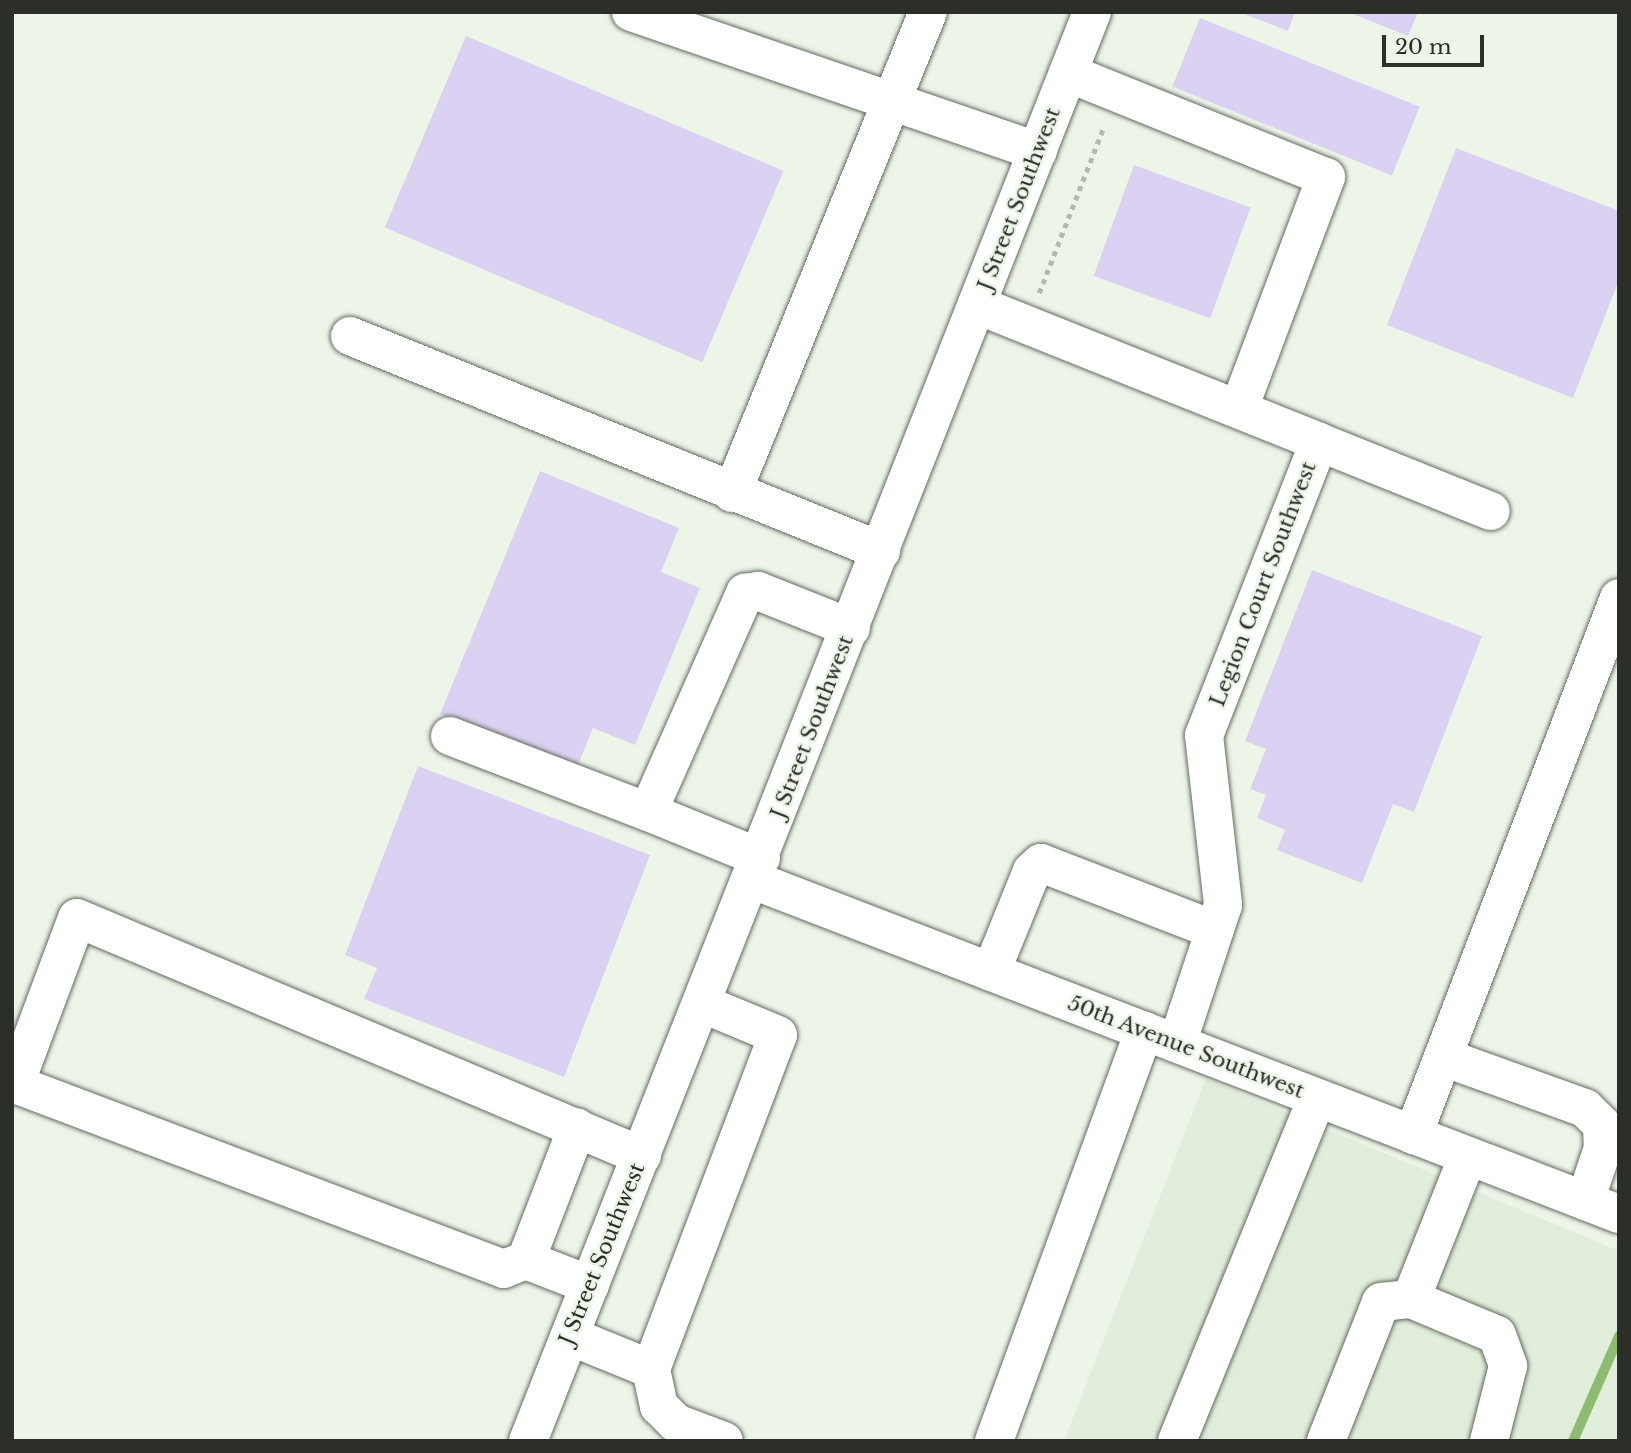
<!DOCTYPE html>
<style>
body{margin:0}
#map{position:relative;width:1631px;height:1453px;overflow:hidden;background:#edf5e9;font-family:"Libre Baskerville",serif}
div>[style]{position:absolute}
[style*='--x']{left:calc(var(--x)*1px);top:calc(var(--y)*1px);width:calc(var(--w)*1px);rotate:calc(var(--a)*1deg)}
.built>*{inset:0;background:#e1eedb}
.stream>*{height:10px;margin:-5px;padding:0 5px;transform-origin:5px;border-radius:5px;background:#8dbc70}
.building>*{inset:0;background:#dbd2f3;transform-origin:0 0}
.path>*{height:4.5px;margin-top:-2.25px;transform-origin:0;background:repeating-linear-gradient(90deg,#b2b9af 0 5px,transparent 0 10px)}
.roads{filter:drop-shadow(0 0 2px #646a60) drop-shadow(0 0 2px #646a60)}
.minor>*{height:38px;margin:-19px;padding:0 19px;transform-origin:19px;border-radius:19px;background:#fff}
span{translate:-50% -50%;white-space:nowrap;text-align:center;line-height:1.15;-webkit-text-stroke:5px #edf5e9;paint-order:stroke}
.street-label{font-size:21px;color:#2b2e29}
.frame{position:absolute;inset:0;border:14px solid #2b2e29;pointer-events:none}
.scale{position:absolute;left:1382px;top:35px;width:102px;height:32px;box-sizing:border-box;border:4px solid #2b2e29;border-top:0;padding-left:9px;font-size:21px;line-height:24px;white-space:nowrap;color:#2b2e29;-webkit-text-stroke:5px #edf5e9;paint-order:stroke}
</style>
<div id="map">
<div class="built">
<i style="clip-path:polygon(1206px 1079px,1619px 1251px,1619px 1441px,1064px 1441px)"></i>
</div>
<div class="stream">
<i style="--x:1573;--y:1441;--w:115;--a:-66.3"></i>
</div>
<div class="building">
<i style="clip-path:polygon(1239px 12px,1295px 12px,1288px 31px)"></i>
<i style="clip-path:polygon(1348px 12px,1418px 12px,1408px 36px)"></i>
<i style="left:1200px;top:18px;width:237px;height:74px;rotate:22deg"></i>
<i style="left:466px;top:36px;width:345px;height:208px;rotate:23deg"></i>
<i style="clip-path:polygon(1456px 148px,1619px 211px,1619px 280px,1573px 398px,1387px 325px)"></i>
<i style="left:1134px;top:165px;width:124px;height:118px;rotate:20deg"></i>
<i style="clip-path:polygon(540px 471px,679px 528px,661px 572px,700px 588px,635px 745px,593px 728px,576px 770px,440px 714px)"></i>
<i style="clip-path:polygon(1312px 570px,1482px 636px,1414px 812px,1393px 804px,1362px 883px,1277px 850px,1285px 830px,1257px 818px,1266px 795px,1250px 789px,1266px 749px,1245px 741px)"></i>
<i style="clip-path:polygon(418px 766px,650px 855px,564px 1077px,364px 999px,377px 968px,345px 955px)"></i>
</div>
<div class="path">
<i style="--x:1039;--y:293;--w:179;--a:-68.7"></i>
</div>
<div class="roads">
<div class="minor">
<i style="--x:631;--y:12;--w:430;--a:18.9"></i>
<i style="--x:1068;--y:73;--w:278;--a:22"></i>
<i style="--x:1326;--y:177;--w:248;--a:110.6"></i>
<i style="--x:977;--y:305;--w:368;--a:21.8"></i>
<i style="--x:1319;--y:442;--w:315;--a:111.4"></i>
<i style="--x:1204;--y:735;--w:171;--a:83.6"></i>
<i style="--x:1223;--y:905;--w:146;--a:108.3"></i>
<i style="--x:350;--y:336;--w:573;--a:22.04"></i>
<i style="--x:1319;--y:442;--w:185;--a:21.9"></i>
<i style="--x:732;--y:493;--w:519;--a:-67.83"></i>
<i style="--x:450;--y:736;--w:212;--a:21"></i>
<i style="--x:761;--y:858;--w:122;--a:-157.8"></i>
<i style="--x:648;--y:812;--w:240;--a:-66.1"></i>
<i style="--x:745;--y:593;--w:13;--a:-9"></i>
<i style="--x:758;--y:591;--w:100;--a:21.7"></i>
<i style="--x:753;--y:880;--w:928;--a:21.09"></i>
<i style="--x:991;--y:972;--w:109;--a:-67.9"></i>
<i style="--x:1032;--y:871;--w:12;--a:-42"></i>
<i style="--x:1041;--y:863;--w:186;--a:21.1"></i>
<i style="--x:1443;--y:1057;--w:151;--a:19.8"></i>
<i style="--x:1585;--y:1108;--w:24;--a:45"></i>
<i style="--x:1602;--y:1125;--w:23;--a:88"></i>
<i style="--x:1603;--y:1148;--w:56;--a:108.8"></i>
<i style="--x:1413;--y:1135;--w:575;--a:-69.01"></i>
<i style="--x:526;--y:1260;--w:142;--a:-68.9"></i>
<i style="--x:590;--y:1285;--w:69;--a:-158.7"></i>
<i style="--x:526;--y:1260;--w:24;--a:158"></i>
<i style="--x:504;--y:1269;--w:523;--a:-159.28"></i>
<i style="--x:15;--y:1084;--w:177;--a:-69.5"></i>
<i style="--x:77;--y:918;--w:613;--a:22.84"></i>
<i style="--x:1411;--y:1299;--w:154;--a:-68.3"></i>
<i style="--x:570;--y:1336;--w:87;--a:22.2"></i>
<i style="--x:651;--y:1369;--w:357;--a:-69.2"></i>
<i style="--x:778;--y:1035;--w:81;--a:-157.5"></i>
<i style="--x:651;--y:1369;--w:38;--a:78"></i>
<i style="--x:659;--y:1406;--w:24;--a:45"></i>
<i style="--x:676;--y:1423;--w:51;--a:20.6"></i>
<i style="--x:528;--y:1441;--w:1536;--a:-68.46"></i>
<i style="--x:994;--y:1441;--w:437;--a:-69.9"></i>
<i style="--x:1177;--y:1441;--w:370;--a:-67.8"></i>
<i style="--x:1326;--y:1441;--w:149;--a:-68.4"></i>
<i style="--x:1381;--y:1302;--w:30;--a:-6"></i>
<i style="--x:1411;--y:1299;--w:93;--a:22.7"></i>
<i style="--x:1497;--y:1335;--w:33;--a:70"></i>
<i style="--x:1508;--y:1366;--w:77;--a:104.2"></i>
</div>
</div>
<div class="street-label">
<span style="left:1019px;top:199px;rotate:-69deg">J Street Southwest</span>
<span style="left:1263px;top:584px;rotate:-69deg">Legion Court Southwest</span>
<span style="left:812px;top:727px;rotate:-69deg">J Street Southwest</span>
<span style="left:1186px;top:1047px;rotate:21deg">50th Avenue Southwest</span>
<span style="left:602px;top:1254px;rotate:-68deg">J Street Southwest</span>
</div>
<div class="frame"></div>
<div class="scale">20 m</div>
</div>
